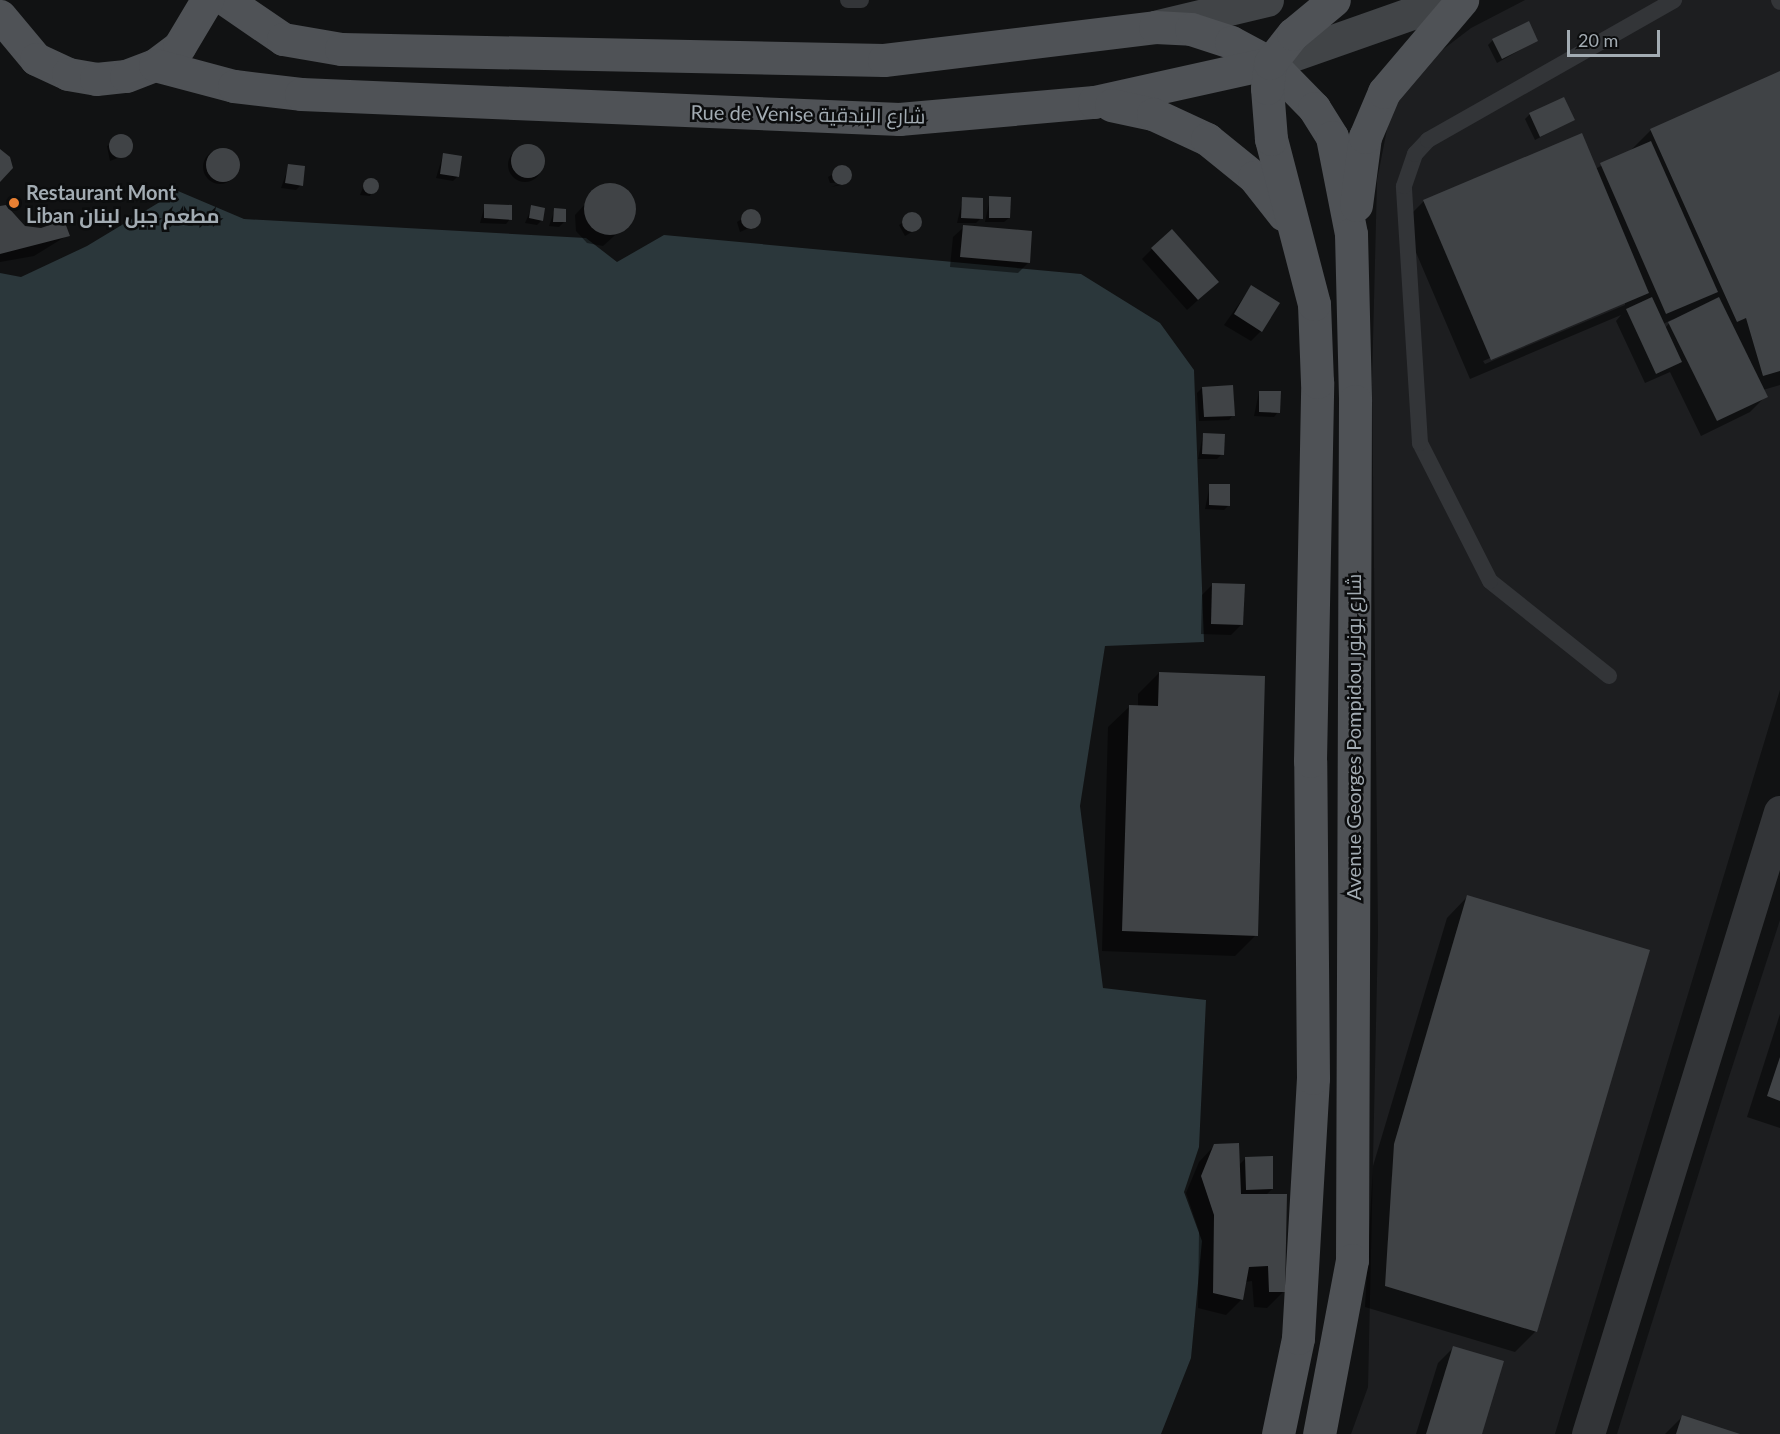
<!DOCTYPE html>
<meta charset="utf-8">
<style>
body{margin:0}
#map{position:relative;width:1780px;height:1434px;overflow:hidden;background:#111213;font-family:Lato,Cairo,sans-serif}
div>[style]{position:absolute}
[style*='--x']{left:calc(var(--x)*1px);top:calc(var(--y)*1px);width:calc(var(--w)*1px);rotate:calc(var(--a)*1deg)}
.built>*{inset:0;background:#1d1e20}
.water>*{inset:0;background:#2b373b}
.shadow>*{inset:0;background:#0007}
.round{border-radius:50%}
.building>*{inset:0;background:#404346}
.lane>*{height:16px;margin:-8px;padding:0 8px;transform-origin:8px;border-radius:8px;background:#333538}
.street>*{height:33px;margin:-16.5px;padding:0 16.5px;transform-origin:16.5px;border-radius:16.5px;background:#333538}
.secondary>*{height:33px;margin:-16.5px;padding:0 16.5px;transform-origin:16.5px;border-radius:16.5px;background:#414447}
.primary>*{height:33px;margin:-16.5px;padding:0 16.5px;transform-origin:16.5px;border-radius:16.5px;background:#4f5256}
.dots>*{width:16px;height:16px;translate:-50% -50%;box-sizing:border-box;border:3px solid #0c0d0e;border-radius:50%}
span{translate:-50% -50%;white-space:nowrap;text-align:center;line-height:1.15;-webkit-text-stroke:5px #0c0d0e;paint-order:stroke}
.street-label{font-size:20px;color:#a3acb3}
.poi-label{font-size:20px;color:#a3acb3;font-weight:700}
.left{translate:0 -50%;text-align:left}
.scale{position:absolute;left:1567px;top:30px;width:93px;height:27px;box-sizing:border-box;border:3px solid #a3acb3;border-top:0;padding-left:8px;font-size:18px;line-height:21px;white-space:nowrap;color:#a3acb3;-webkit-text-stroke:4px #0c0d0e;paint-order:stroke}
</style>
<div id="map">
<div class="built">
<i style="clip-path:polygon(1525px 0,1780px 0,1780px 690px,1555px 1434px,1351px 1434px,1368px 1387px,1378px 933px,1372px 381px,1377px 180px,1390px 114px,1420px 67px,1471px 28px)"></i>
<i style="clip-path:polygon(1780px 920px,1780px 1434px,1617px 1434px,1727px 1083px)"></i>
</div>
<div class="water">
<i style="clip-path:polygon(178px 191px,244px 219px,586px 238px,617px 262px,664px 235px,1081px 274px,1160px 323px,1194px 370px,1204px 642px,1105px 646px,1080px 806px,1103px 988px,1206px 1000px,1199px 1147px,1184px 1192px,1202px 1241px,1191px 1358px,1161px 1434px,0 1434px,0 273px,21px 277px,87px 246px)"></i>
</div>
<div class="shadow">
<i style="clip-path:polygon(1493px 40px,1536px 41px,1497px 63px,1488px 45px)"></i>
<i style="clip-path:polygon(evenodd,1780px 72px,1780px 385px,1763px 390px,1766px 396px,1750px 412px,1701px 436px,1670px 372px,1645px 383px,1616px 321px,1621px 315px,1470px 379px,1403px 222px,1424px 201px,1595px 169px,1630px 151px,1651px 130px,1780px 72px,1625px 301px,1625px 305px,1485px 364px,1483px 361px,1625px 301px,1780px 72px,1673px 319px,1665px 328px,1663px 324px,1673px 319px)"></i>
<i style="clip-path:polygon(1530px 114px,1573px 120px,1535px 140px,1525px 119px)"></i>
<i style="clip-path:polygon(127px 138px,128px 154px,110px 161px,107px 146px)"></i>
<i class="round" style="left:508px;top:148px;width:34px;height:34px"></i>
<i class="round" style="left:203px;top:150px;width:34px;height:34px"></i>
<i style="clip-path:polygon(443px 155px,458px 176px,453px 181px,436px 178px)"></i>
<i style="clip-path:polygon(289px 166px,301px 185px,296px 190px,281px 188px)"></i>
<i style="clip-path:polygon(845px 167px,849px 179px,845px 184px,831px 187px,845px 182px,830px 183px,828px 177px)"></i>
<i style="clip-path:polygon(366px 180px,376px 182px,370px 196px,360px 195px)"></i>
<i style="clip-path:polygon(602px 186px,618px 186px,631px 196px,633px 219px,603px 246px,587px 243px,576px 231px,575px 215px)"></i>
<i style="clip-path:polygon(963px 198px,981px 218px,976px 223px,957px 223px)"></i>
<i style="clip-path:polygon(990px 198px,1009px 218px,1004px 222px,985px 222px)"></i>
<i style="clip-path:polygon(485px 205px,510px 219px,506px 224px,480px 223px)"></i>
<i style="clip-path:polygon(532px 207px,542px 220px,537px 225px,525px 223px)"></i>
<i style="clip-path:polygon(0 208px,25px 227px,68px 235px,34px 256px,0 262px)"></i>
<i style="clip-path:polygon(555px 209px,564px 222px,559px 227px,549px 226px)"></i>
<i style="clip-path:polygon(754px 212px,758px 224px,740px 232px,737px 222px)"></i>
<i style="clip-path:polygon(916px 215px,920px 227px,905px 236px,899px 225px)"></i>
<i style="clip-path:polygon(964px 227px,1028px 263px,1018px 273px,950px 267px,953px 237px)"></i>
<i style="clip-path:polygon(1152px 249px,1207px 292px,1187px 310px,1142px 259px)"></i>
<i style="clip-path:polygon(1251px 287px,1261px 331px,1251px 341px,1224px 325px)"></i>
<i style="clip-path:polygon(1202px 388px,1233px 415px,1229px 420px,1199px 421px,1197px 393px)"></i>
<i style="clip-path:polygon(1259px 392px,1278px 412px,1274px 417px,1254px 416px)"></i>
<i style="clip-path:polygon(1203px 435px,1222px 454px,1217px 459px,1198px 459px)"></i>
<i style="clip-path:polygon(1210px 485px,1229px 505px,1224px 510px,1205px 509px)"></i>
<i style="clip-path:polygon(1212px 585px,1242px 624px,1231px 635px,1201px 634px,1202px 595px)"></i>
<i style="clip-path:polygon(1159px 673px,1256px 935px,1235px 956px,1102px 951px,1108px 727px,1129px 707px,1138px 707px,1138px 694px)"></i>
<i style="clip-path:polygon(1467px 897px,1536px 1331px,1515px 1352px,1365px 1307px,1373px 1166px,1447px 918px)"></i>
<i style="clip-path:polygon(1780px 1014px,1780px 1128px,1747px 1117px)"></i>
<i style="clip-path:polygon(1215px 1145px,1238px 1166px,1246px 1158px,1272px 1189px,1265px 1196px,1283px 1292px,1267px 1308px,1254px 1307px,1252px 1281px,1245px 1282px,1242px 1299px,1226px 1315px,1198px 1308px,1199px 1231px,1186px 1193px,1199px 1162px)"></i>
<i style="clip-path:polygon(1454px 1347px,1480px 1434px,1416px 1434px,1438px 1363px)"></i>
<i style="clip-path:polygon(1682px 1417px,1737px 1434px,1665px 1434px)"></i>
</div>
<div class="building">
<i style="clip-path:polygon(1529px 21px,1538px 41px,1502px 59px,1492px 39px)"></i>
<i style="clip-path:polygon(1780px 71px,1780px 371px,1763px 376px,1746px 318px,1737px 322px,1650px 129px)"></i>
<i style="clip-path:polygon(1564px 97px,1575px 120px,1540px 137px,1529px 113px)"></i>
<i style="clip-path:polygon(1582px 133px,1649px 293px,1491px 360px,1423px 200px)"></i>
<i class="round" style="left:109px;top:134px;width:24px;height:24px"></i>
<i style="clip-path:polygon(1651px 141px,1718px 292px,1666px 314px,1600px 163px)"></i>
<i class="round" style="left:511px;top:144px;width:34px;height:34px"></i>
<i class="round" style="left:206px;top:148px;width:34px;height:34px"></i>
<i style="clip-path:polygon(0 149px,10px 157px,13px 168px,0 182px)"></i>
<i style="clip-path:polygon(443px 153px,462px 156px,459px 177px,440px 174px)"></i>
<i style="clip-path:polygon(288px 164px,305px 166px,303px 186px,285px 183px)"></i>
<i class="round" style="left:832px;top:165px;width:20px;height:20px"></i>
<i class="round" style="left:363px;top:178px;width:16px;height:16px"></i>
<i class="round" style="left:584px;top:183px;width:52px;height:52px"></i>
<i style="clip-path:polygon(989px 196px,1011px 197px,1010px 218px,989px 218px)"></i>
<i style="clip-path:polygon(962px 197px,983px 198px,983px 219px,961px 218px)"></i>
<i style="clip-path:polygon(484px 204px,512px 205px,512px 220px,484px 218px)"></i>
<i style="clip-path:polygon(6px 205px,25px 226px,41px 228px,64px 220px,70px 236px,0 254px,0 206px)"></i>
<i style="clip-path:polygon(531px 205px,545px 208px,543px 221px,529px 218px)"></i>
<i style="clip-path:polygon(554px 208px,566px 209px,566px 222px,553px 222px)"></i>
<i class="round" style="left:741px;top:209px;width:20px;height:20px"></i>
<i class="round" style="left:902px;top:212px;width:20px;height:20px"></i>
<i style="clip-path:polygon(963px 225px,1032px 231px,1030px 263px,960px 257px)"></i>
<i style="clip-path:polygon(1172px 229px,1219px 282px,1198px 300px,1151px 248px)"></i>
<i style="clip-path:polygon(1251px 285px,1280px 303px,1262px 332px,1234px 314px)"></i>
<i style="clip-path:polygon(1652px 297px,1682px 362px,1656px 374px,1626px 309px)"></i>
<i style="clip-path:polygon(1719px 297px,1768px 397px,1717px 421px,1668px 322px)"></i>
<i style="clip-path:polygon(1233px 385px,1235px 416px,1204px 417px,1202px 387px)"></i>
<i style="clip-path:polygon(1259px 391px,1281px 391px,1280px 413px,1259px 412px)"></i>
<i style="clip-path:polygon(1203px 433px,1225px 434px,1224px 455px,1202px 454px)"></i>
<i style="clip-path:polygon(1209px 484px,1230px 484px,1230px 506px,1209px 505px)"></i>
<i style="clip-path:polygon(1212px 583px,1245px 584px,1243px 625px,1211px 624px)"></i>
<i style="clip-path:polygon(1159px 672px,1265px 676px,1258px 936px,1122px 931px,1129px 705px,1158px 706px)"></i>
<i style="clip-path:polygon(1467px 895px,1650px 950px,1537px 1332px,1385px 1286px,1394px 1144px)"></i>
<i style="clip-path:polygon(1780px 1057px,1780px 1101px,1767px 1096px)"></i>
<i style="clip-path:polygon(1239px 1143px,1241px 1194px,1287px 1194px,1285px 1292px,1269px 1292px,1268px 1266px,1249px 1267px,1243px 1300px,1213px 1293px,1214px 1215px,1201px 1176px,1214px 1144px)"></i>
<i style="clip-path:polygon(1273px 1156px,1273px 1189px,1246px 1190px,1245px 1157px)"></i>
<i style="clip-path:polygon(1453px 1346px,1504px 1361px,1482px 1434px,1426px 1434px)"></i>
<i style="clip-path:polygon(1682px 1415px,1740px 1434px,1676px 1434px)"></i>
</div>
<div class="lane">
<i style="--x:848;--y:0;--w:13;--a:0"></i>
<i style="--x:1779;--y:0;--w:2;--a:63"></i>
<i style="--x:1609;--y:676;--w:152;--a:-141.4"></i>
<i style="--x:1490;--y:581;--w:155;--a:-116.9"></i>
<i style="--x:1420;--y:443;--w:257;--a:-93.6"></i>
<i style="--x:1404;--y:186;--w:34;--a:-71"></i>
<i style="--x:1415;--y:154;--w:19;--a:-47"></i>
<i style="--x:1428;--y:140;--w:283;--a:-29.6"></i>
</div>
<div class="street">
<i style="--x:1588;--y:1434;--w:651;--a:-72.85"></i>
</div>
<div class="secondary">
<i style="--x:1158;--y:26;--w:112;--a:-13.4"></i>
<i style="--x:1270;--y:63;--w:190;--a:-19.4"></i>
</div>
<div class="primary">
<i style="--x:226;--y:0;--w:69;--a:34.4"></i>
<i style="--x:283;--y:39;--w:59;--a:9.8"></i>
<i style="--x:341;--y:49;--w:543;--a:1.16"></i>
<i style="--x:884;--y:60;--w:273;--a:-6.9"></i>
<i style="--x:1155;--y:27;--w:36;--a:3"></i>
<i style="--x:1191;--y:29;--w:42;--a:18"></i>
<i style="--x:1231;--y:42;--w:44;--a:28.3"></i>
<i style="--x:1270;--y:63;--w:63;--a:45.6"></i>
<i style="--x:1314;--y:108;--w:34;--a:58"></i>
<i style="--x:1332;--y:137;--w:99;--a:78.9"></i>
<i style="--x:1351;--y:234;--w:167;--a:88.6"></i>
<i style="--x:1355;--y:401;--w:859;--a:90.2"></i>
<i style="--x:1352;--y:1260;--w:177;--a:100.7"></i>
<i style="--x:0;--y:16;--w:56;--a:50.1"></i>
<i style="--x:36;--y:59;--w:35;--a:25"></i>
<i style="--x:68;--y:74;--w:28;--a:10"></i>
<i style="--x:96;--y:79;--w:30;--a:-6"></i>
<i style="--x:126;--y:76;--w:31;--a:-21"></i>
<i style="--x:155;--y:65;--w:30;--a:-37"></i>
<i style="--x:179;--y:47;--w:55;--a:-59.2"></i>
<i style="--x:155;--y:65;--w:82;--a:14.9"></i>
<i style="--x:234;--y:86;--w:67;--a:6.8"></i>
<i style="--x:301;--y:94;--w:599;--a:2.39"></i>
<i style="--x:899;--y:119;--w:196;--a:-5"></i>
<i style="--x:1094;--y:102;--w:180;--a:-12.5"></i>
<i style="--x:1111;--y:105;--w:43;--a:12.1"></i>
<i style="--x:1153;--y:114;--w:60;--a:24.8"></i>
<i style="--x:1207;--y:139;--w:60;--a:39"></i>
<i style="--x:1254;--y:177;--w:48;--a:51.7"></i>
<i style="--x:1356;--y:205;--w:69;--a:-82.5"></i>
<i style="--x:1365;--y:137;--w:49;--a:-67.1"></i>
<i style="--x:1384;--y:92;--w:121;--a:-49.7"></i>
<i style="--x:1278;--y:1434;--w:98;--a:-78.2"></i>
<i style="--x:1298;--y:1338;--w:260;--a:-86.7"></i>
<i style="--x:1313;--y:1078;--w:317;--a:-90.5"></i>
<i style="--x:1310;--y:761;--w:379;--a:-88.9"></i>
<i style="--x:1317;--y:382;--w:78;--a:-92.2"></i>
<i style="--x:1314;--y:304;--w:171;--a:-104.6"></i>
<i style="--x:1271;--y:139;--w:51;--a:-94.5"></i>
<i style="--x:1267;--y:88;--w:25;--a:-83"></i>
<i style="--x:1270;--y:63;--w:37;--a:-52"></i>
<i style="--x:1293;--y:34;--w:53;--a:-39.7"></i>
</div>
<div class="dots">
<i style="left:14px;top:203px;background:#e98033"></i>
</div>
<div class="street-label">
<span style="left:808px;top:114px;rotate:1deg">Rue de Venise شارع البندقية</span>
<span style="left:1353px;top:737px;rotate:-90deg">Avenue Georges Pompidou شارع بونور</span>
</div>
<div class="poi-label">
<span class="left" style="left:26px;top:204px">Restaurant Mont<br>Liban مطعم جبل لبنان</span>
</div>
<div class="scale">20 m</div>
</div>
